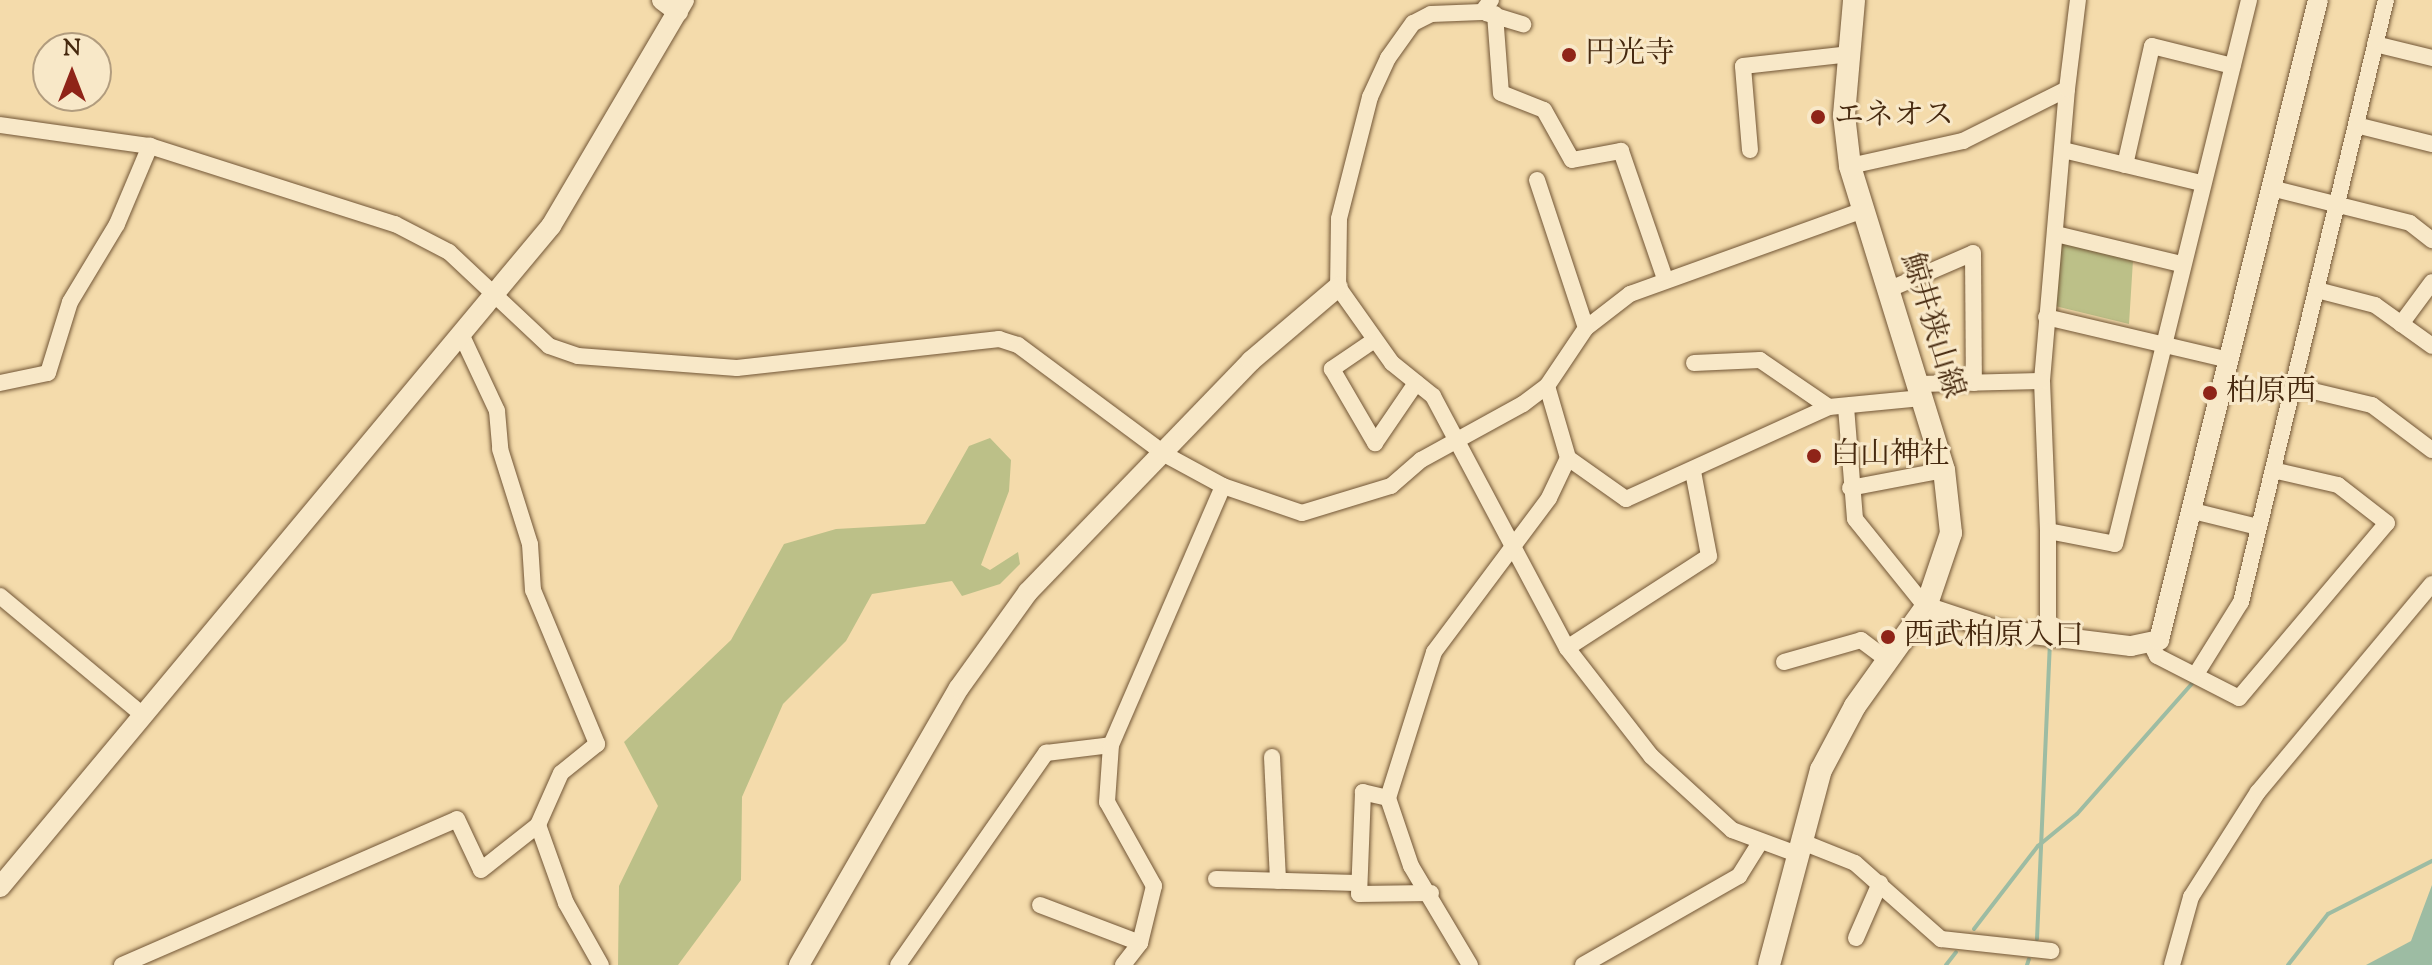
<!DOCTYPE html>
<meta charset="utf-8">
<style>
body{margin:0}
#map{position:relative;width:2432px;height:965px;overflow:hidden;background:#f4dbab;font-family:"Sorts Mill Goudy","Noto Serif JP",serif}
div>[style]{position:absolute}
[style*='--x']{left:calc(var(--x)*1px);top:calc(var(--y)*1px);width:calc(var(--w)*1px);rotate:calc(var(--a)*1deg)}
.green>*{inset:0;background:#bcc088}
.water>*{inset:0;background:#9dbca3}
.stream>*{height:4px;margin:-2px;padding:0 2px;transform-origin:2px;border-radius:2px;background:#9dbca3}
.roads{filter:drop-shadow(0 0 2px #725636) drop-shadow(0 0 2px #725636)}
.minor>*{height:16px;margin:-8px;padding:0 8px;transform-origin:8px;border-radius:8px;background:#f8e8c8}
.tertiary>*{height:20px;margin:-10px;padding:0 10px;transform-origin:10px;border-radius:10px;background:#f8e8c8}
.secondary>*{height:22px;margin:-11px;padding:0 11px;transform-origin:11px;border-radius:11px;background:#f8e8c8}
.dots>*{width:22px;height:22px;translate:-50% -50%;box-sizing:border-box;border:4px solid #f8e8c8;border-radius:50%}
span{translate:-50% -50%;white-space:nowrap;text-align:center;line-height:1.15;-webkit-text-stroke:6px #f8e8c8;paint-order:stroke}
.poi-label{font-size:30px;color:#46290f}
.left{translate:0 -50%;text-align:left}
.street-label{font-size:30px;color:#46290f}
.north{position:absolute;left:32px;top:32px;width:80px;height:80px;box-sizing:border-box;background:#f8e8c8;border:2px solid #b19c7e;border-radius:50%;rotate:0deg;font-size:22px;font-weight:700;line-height:32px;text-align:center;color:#46290f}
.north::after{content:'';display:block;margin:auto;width:28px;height:36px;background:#8f2418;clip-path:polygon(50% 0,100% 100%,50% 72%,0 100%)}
</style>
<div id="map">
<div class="green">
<i style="clip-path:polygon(2060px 242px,2133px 260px,2129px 324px,2055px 306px)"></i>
<i style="clip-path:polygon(990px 438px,1011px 460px,1009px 491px,981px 565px,990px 570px,1018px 552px,1020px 564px,1000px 584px,962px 596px,952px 581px,872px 594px,846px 641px,783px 704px,742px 797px,741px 880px,678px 965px,618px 965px,619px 886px,658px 806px,624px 742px,731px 640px,784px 544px,836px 529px,925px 524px,969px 446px)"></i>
</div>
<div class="water">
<i style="clip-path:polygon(2432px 885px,2432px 965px,2366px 965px,2411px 941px)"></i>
</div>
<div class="stream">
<i style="--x:1974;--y:929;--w:105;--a:-52.4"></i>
<i style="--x:2038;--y:846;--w:50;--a:-39.4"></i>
<i style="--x:2077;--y:814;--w:179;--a:-48.6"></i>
<i style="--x:2037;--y:939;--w:297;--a:-87.5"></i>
<i style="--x:1946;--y:965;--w:16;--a:-52"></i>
<i style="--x:2027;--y:965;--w:6;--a:-72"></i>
<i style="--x:2288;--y:965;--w:65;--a:-51.9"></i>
<i style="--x:2328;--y:914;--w:117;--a:-27"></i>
</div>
<div class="roads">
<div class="minor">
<i style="--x:1491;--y:0;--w:15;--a:127"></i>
<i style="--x:1482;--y:12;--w:51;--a:177.8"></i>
<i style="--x:1431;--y:14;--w:20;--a:153"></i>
<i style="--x:1413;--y:23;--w:43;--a:125.5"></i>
<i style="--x:1388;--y:58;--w:43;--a:114.8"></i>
<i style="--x:1370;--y:97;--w:126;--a:104.3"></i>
<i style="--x:1339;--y:219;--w:68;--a:90.8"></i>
<i style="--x:1338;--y:287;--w:93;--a:54.6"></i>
<i style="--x:1392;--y:363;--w:53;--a:38.8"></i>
<i style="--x:1433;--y:396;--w:285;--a:62"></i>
<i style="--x:1567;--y:648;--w:137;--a:52.1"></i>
<i style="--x:1651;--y:756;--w:110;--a:42.4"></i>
<i style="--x:1732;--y:830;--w:69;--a:20.3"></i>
<i style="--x:1486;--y:13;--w:39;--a:17"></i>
<i style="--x:1495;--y:14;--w:79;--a:85.7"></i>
<i style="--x:1501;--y:93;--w:46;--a:21.6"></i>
<i style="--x:1544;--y:110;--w:57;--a:60.8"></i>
<i style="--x:1572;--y:160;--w:50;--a:-10.4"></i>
<i style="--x:1621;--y:151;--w:135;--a:71"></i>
<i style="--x:2375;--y:44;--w:59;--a:13.8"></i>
<i style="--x:2067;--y:89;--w:293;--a:94.9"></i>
<i style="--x:2042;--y:381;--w:150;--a:87.7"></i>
<i style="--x:2048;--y:531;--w:68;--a:11"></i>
<i style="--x:2115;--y:544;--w:560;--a:-76.16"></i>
<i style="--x:0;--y:125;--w:151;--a:8"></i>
<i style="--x:150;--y:146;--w:257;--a:17.7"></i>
<i style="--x:395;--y:224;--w:61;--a:27.4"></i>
<i style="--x:449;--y:252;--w:137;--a:43.2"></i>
<i style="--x:549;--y:346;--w:31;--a:19"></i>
<i style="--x:578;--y:356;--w:159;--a:4.3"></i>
<i style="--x:737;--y:368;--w:264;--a:-6.3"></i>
<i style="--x:999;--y:339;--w:20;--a:18"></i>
<i style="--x:1018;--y:345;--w:184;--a:36.6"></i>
<i style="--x:1166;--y:455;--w:65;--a:28.5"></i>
<i style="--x:1223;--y:486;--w:83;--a:18.9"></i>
<i style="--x:1302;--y:513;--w:93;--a:-16.9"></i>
<i style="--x:1391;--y:486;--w:40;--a:-41"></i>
<i style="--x:1421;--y:460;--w:116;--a:-28.8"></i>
<i style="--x:1523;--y:404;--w:30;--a:-37"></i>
<i style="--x:1547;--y:386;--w:70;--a:-56.1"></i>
<i style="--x:1586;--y:328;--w:56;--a:-37.7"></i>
<i style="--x:1630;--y:294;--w:248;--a:-19.8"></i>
<i style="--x:2356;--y:125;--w:78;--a:14"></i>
<i style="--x:1750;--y:150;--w:84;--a:-94.8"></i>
<i style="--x:1743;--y:66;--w:108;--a:-6.4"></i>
<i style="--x:2063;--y:150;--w:142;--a:13.4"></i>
<i style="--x:2125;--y:165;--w:122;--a:-77.2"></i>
<i style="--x:2152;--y:46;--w:83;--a:13.9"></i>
<i style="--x:1850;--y:166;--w:116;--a:-12.5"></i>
<i style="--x:1963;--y:141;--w:116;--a:-26.6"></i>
<i style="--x:2067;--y:89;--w:90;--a:-83"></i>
<i style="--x:1537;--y:180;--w:156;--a:71.7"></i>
<i style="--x:2271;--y:188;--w:143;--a:14.1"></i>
<i style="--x:2410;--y:223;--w:28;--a:38"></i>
<i style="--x:2056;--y:234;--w:129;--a:13.5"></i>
<i style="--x:1890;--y:289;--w:90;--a:-23.4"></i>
<i style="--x:1973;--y:253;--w:130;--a:89.6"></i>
<i style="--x:2317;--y:290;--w:60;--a:14.5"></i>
<i style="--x:2375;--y:305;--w:70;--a:35.7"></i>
<i style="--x:2046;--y:317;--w:188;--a:13.2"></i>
<i style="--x:2401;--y:324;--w:52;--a:-53.6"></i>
<i style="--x:461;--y:334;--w:85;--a:64.9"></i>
<i style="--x:497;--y:411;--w:38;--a:85"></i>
<i style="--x:500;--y:449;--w:100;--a:72.5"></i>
<i style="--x:530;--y:544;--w:46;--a:86.3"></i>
<i style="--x:533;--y:590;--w:167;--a:67.4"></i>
<i style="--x:597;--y:744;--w:46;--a:141.1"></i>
<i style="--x:561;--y:773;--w:57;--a:113.9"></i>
<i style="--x:1373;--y:341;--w:50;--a:145.7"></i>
<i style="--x:1332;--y:369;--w:86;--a:59.8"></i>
<i style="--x:1375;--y:443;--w:73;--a:-55.7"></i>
<i style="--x:1694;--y:363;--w:66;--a:-2.6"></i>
<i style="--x:1760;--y:360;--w:83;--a:34.3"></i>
<i style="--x:0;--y:383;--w:49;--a:-11.8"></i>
<i style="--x:48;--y:373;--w:74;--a:-72.8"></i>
<i style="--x:70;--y:302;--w:91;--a:-58.9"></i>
<i style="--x:117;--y:224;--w:85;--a:-67.1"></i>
<i style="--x:1918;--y:384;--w:124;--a:-1.4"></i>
<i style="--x:1547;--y:386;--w:75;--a:73.7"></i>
<i style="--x:1568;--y:458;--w:71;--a:35.3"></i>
<i style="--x:1626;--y:499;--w:223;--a:-24.4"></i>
<i style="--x:1829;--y:407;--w:93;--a:-5.5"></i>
<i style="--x:2292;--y:386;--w:82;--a:13.4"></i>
<i style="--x:2372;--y:405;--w:75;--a:36.9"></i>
<i style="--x:1846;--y:407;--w:112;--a:85.4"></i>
<i style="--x:1855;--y:519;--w:113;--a:51.1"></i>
<i style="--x:1850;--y:488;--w:96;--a:-10.8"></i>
<i style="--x:2193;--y:511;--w:67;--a:13.8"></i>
<i style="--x:2048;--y:531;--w:100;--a:90"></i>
<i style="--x:0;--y:596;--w:187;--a:39.8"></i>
<i style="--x:2152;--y:646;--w:11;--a:63"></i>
<i style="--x:2157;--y:656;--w:92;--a:27.1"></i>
<i style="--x:2239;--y:698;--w:229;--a:-49.8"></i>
<i style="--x:2387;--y:523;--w:62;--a:-142.2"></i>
<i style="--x:2338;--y:485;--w:67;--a:-167"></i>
<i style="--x:1567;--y:648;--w:169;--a:-32.9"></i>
<i style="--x:1709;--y:556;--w:86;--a:-100.7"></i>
<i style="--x:1784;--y:662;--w:80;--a:-15.9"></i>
<i style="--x:1861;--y:640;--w:31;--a:37"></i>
<i style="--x:2198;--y:671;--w:81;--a:-58.1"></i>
<i style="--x:2241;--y:602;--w:619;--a:-76.46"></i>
<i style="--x:1272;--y:757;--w:124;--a:87.2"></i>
<i style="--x:1388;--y:798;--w:26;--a:-167"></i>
<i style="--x:1363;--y:792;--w:102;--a:92.2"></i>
<i style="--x:1359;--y:894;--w:72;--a:-0.8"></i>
<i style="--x:1800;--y:841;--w:59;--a:21.8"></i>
<i style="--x:1855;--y:863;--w:115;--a:41.5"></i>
<i style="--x:1941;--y:939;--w:111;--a:6.2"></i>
<i style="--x:1216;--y:879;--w:141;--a:1.6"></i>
<i style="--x:1040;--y:905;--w:107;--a:20.8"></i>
<i style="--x:1856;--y:938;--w:60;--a:-66.4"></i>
<i style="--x:122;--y:965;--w:365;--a:-23.5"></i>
<i style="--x:457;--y:819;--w:56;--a:64.8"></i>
<i style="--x:481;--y:870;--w:73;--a:-38.3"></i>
<i style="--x:538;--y:825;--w:83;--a:70.3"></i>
<i style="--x:566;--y:903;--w:71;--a:60.6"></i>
<i style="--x:898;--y:965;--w:259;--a:-55.1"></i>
<i style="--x:1046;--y:753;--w:65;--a:-7"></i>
<i style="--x:1123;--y:965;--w:28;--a:-52"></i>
<i style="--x:1140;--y:943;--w:59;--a:-76.2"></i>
<i style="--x:1154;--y:886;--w:96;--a:-119.2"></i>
<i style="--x:1107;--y:802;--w:57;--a:-86"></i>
<i style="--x:1111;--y:745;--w:282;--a:-66.6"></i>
<i style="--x:1470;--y:965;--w:115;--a:-120.8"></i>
<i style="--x:1411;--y:866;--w:72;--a:-108.7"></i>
<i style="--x:1388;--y:798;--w:153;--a:-72.5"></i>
<i style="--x:1434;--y:652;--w:192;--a:-53.2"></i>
<i style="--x:1549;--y:498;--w:44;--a:-64.6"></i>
<i style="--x:1583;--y:965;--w:180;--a:-29.7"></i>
<i style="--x:1739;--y:876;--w:39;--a:-58"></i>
<i style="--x:2172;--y:965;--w:71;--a:-74.4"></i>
<i style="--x:2191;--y:897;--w:125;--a:-57.5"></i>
<i style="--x:2258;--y:792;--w:271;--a:-50.1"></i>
</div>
<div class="tertiary">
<i style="--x:662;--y:0;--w:20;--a:37"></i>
<i style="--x:1926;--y:607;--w:70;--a:18.4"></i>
<i style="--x:1992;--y:629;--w:140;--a:7"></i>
<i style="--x:2131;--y:646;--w:29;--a:-12"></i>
<i style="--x:2159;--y:640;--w:659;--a:-76.05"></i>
<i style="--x:0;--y:887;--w:861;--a:-50.19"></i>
<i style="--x:551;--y:226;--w:262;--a:-59.5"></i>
<i style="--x:799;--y:965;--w:320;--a:-60"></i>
<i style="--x:959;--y:688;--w:118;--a:-54.3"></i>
<i style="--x:1028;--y:592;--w:321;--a:-46"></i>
<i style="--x:1251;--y:361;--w:114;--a:-40.4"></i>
</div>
<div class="secondary">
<i style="--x:1769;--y:965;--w:202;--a:-75.1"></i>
<i style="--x:1821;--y:770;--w:72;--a:-62"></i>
<i style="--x:1855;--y:706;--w:122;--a:-54.4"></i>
<i style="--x:1926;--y:607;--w:78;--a:-71.3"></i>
<i style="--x:1951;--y:533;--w:63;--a:-96.3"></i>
<i style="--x:1944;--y:470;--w:318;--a:-107.2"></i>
<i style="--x:1850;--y:166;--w:51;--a:-96.7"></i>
<i style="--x:1844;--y:115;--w:115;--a:-85"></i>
</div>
</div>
<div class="dots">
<i style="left:1569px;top:55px;background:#8f2418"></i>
<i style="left:1818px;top:117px;background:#8f2418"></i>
<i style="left:2210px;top:393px;background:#8f2418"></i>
<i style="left:1814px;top:456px;background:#8f2418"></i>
<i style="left:1888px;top:637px;background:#8f2418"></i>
</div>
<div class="poi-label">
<span class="left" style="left:1585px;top:55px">円光寺</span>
<span class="left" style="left:1834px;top:117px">エネオス</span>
<span class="left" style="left:2226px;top:393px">柏原西</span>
<span class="left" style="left:1830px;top:456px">白山神社</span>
<span class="left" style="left:1904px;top:637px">西武柏原入口</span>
</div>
<div class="street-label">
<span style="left:1931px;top:326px;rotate:73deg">鯨井狭山線</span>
</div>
<div class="north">N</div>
</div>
